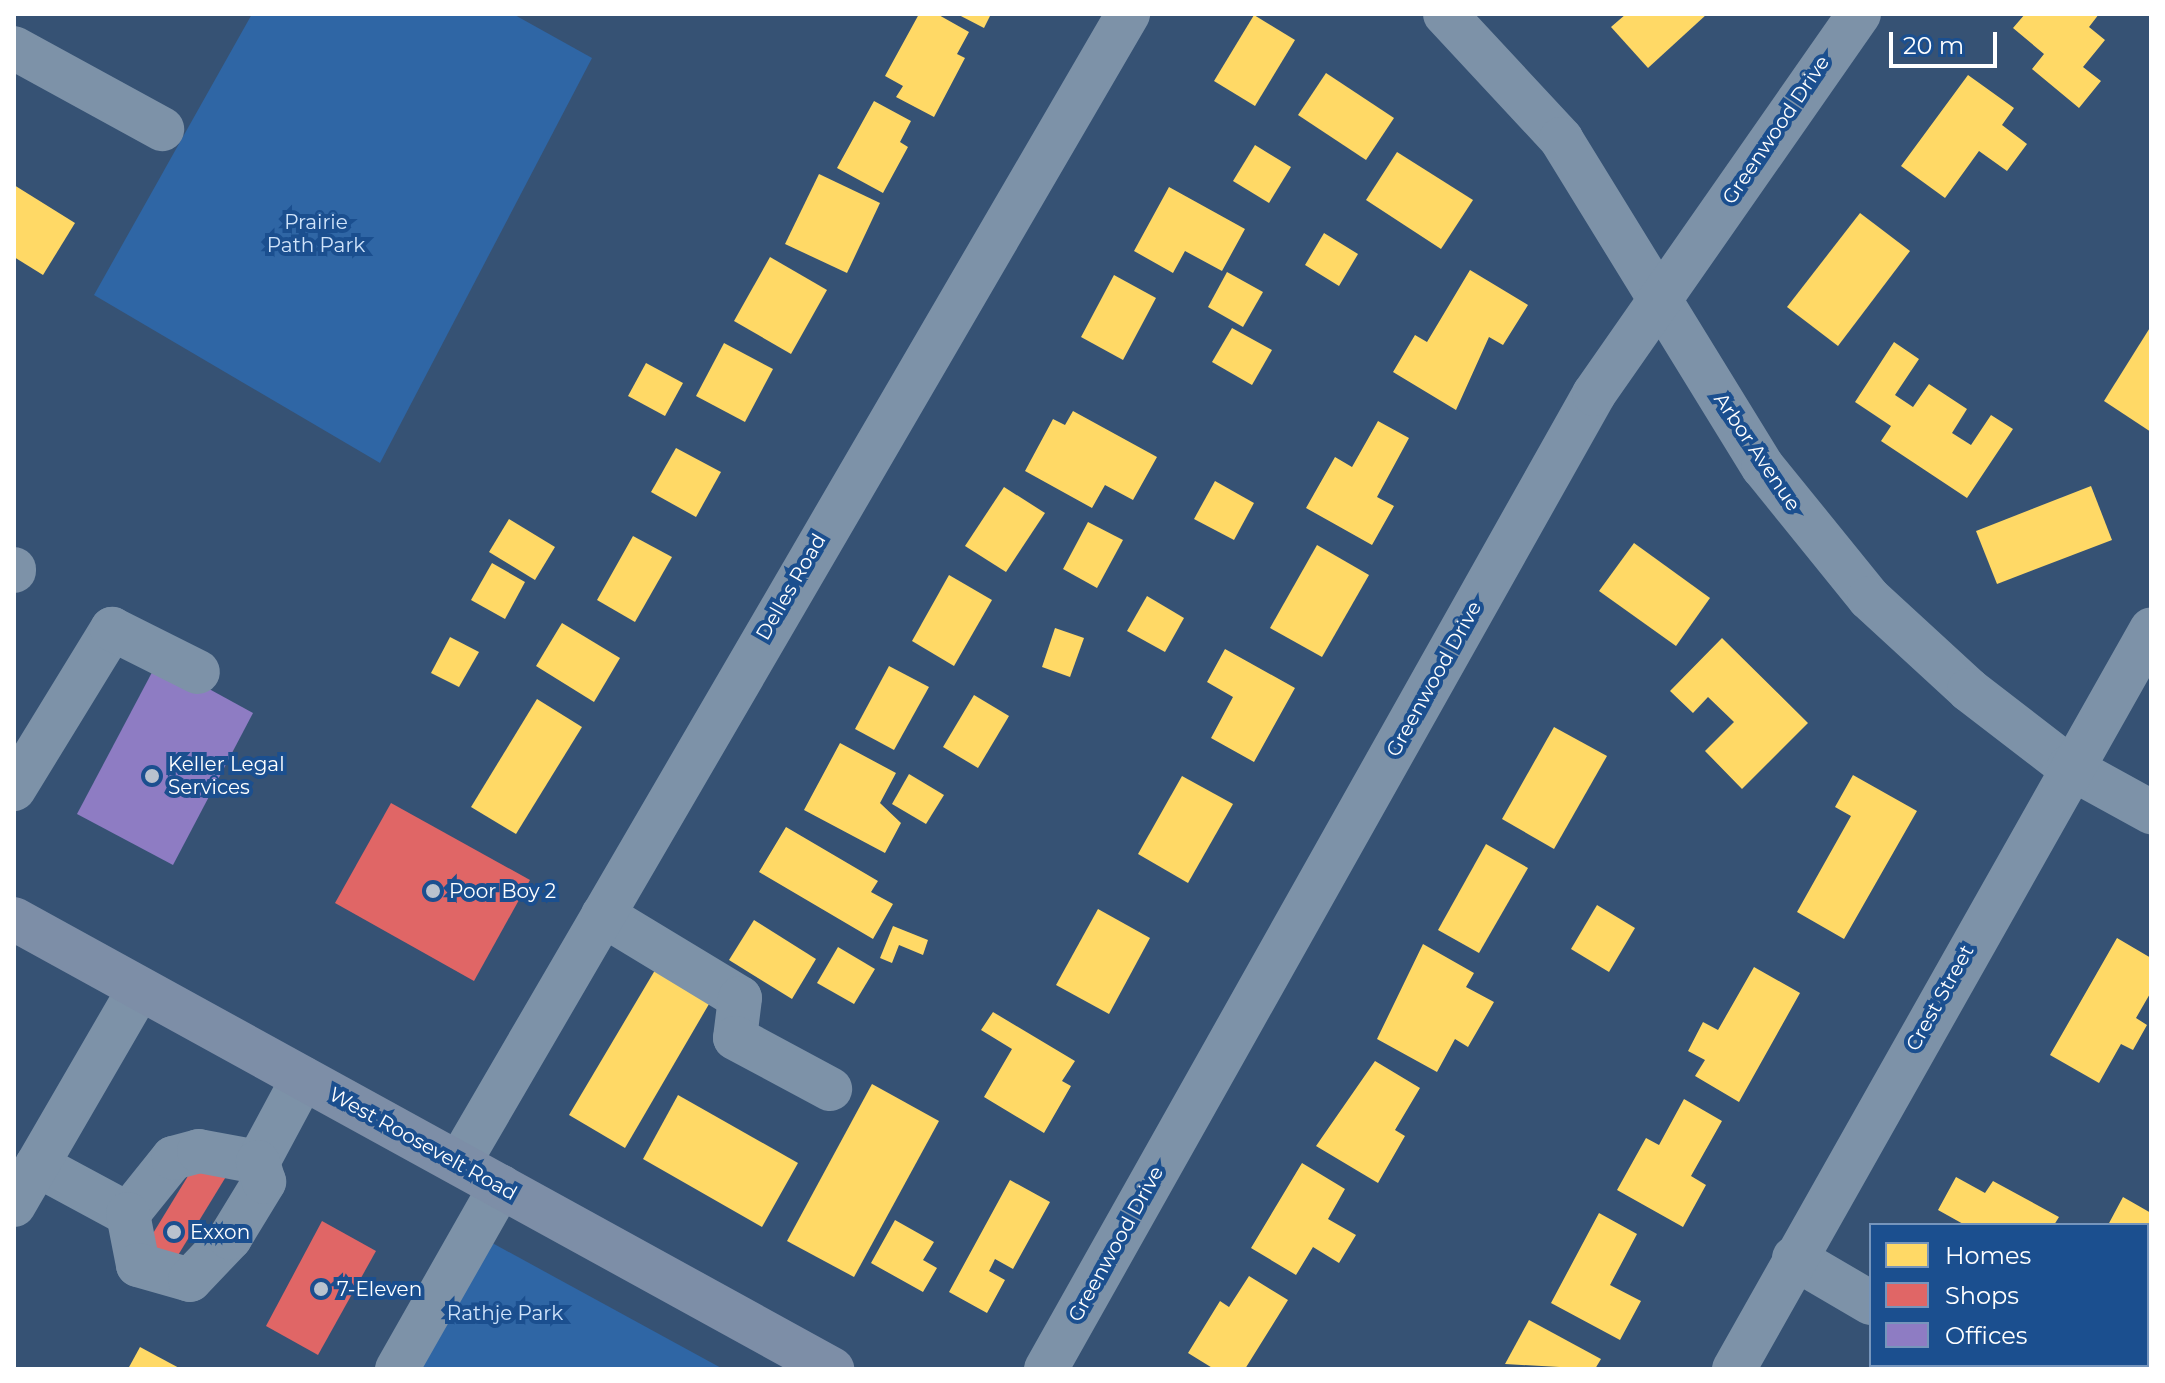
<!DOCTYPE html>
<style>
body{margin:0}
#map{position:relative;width:2165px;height:1383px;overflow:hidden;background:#365274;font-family:Montserrat,sans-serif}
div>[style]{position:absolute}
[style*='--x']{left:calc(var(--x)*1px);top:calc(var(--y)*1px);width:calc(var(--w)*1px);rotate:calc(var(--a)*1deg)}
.green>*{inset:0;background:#2f66a5}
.homes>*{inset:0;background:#ffd966}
.shops>*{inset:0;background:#e06666}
.offices>*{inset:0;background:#8e7cc3}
.minor>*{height:44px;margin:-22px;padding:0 22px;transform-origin:22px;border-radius:22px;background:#7d92a8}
.major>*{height:44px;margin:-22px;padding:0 22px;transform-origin:22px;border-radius:22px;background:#7d8ea7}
.dots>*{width:22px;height:22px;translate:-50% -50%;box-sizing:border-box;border:4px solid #1b4f8f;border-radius:50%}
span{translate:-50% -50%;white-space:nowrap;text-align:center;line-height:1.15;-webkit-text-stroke:8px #1b4f8f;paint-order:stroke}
.street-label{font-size:20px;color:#fff}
.park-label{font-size:20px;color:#cfe3fa}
.poi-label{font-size:20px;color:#fff}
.left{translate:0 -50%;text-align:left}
.frame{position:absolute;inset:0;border:16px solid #fff;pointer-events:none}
.legend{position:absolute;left:1869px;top:1223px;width:280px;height:144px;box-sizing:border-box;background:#1b4f8f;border:2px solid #7695bc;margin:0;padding:10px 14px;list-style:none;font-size:24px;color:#fff}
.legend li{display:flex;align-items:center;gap:16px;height:40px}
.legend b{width:40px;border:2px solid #7695bc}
.scale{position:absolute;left:1889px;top:32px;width:108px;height:36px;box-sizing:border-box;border:4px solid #fff;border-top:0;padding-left:10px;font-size:24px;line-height:28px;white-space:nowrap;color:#fff;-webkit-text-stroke:6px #1b4f8f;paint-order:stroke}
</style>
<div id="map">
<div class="green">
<i style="clip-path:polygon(252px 14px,513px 14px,592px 58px,380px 463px,94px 295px)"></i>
<i style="clip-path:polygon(485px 1239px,723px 1369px,408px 1369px)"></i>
</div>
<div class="homes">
<i style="clip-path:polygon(919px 14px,937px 14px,969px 32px,957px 54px,965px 58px,934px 117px,896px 97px,903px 86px,885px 76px)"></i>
<i style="clip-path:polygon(957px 14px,991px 14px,984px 28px)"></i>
<i style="clip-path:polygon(1626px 14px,1707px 14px,1648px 68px,1611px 27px)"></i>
<i style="clip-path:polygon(2025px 14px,2099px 14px,2089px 27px,2105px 40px,2083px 67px,2101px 81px,2079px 108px,2032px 69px,2044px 54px,2013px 28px)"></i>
<i style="clip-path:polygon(1254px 15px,1295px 40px,1255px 106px,1214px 81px)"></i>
<i style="clip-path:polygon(1326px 73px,1394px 118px,1366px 160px,1298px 115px)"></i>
<i style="clip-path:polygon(1968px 75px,2014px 108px,2002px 125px,2027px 144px,2007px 171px,1979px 151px,1945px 198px,1901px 166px)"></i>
<i style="clip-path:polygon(874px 101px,911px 121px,900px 142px,908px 147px,883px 193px,837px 168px)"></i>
<i style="clip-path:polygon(1255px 145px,1291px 167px,1269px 203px,1233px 181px)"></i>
<i style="clip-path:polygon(1397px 152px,1473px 200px,1441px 249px,1366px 200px)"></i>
<i style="clip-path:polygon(819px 174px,880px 203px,847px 273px,785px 244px)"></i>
<i style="clip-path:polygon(14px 185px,75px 223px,43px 275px,14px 257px)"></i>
<i style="clip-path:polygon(1169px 187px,1245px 229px,1222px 271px,1185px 251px,1173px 273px,1134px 251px)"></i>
<i style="clip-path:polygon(1860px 213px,1910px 251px,1838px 346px,1787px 307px)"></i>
<i style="clip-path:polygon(1324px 233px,1358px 254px,1339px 286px,1305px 265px)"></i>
<i style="clip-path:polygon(770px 257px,827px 290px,791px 354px,734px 321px)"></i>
<i style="clip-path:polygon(1470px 270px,1528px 305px,1503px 345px,1489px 337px,1456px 410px,1393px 372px,1415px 335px,1427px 342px)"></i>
<i style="clip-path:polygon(1227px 272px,1263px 292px,1243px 327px,1208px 307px)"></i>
<i style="clip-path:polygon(1114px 275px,1156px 298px,1123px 360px,1081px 337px)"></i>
<i style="clip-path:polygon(2151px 326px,2151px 432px,2104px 401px)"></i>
<i style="clip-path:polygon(1232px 328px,1272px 350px,1252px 385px,1212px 362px)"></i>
<i style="clip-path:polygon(1894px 342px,1919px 359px,1895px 395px,1913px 407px,1929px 384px,1967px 409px,1952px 433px,1971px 445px,1991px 415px,2013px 429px,1967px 498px,1881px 441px,1891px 426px,1855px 402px)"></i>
<i style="clip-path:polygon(724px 343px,773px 369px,745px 422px,696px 396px)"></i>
<i style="clip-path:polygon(646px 363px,683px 383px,665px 416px,628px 396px)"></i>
<i style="clip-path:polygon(1073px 411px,1157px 457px,1133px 500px,1105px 485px,1092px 508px,1025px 471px,1053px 419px,1065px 425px)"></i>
<i style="clip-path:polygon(1378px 421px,1409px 438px,1377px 497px,1394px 506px,1372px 545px,1306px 508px,1335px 457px,1352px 467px)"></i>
<i style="clip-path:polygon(676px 448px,721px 472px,696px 517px,651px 492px)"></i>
<i style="clip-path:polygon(1215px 481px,1254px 503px,1234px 540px,1194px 519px)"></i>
<i style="clip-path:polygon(2091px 486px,2112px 540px,1997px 584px,1976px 531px)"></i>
<i style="clip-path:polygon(1004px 487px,1045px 513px,1006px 572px,965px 546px)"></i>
<i style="clip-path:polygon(509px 519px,555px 547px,535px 580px,489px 552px)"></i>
<i style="clip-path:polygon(1088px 522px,1123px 540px,1097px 588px,1063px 569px)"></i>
<i style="clip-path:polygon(633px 536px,672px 557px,635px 622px,597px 600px)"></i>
<i style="clip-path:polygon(1634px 543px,1710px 598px,1676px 646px,1599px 591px)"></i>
<i style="clip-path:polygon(1317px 545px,1369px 575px,1322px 657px,1270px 628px)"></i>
<i style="clip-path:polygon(492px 563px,525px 582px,505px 619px,471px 600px)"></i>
<i style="clip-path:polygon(949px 575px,992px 600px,954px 666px,912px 641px)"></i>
<i style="clip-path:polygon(1147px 596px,1184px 618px,1165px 652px,1127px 631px)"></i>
<i style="clip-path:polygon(562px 623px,620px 658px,594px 702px,536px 666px)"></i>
<i style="clip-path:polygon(1055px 628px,1084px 638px,1070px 677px,1042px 667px)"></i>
<i style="clip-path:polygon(450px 637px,479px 652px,459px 687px,431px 673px)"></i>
<i style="clip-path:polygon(1722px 638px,1808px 723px,1742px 789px,1705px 751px,1734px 722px,1708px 697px,1693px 713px,1670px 691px)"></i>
<i style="clip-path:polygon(1225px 649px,1295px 688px,1254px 762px,1211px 738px,1233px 697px,1207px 682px)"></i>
<i style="clip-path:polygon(889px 666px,929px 687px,894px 750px,855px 729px)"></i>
<i style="clip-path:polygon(974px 695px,1009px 716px,978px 768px,943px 747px)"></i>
<i style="clip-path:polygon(537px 699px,582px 727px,516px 834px,471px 807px)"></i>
<i style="clip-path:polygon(1554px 727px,1607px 756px,1554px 849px,1502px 819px)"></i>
<i style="clip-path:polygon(840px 743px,896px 773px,880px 803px,901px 823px,885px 853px,804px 810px)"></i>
<i style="clip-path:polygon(909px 774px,944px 795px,926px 824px,892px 804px)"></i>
<i style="clip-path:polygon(1853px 775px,1917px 811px,1844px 939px,1797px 912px,1851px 816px,1835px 807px)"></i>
<i style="clip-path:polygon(1182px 776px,1233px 804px,1188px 883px,1138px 854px)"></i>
<i style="clip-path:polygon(786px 827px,878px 881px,871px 892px,893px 904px,873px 939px,759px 872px)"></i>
<i style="clip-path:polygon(1486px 844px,1528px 868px,1479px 953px,1438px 930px)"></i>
<i style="clip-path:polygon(1597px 905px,1635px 928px,1609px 972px,1571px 949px)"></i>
<i style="clip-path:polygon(1098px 909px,1150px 938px,1109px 1014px,1056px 985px)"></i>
<i style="clip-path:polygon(754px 920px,816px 959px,792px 999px,729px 960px)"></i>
<i style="clip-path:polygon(893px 926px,928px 940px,923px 955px,899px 945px,892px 963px,880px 958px)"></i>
<i style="clip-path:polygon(2117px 938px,2151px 958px,2151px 992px,2136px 1018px,2147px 1025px,2133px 1050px,2121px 1044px,2099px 1083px,2050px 1055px)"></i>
<i style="clip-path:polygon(1423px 944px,1474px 973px,1466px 987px,1494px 1002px,1468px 1047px,1455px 1039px,1437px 1072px,1377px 1039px)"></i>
<i style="clip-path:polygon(838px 947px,875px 969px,854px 1004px,817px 983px)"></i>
<i style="clip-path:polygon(661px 960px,716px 992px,625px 1148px,569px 1115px)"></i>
<i style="clip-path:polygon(1754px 967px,1800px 993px,1739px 1102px,1695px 1076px,1705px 1060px,1688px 1051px,1703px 1022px,1718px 1030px)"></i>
<i style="clip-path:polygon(993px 1012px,1075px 1061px,1062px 1081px,1071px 1086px,1044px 1133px,984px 1097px,1012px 1049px,981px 1030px)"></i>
<i style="clip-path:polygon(1375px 1061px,1420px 1088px,1395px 1130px,1405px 1136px,1378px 1183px,1316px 1146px)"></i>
<i style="clip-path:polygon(872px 1084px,939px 1121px,854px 1277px,787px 1241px)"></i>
<i style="clip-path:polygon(678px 1095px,798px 1163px,762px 1227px,643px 1159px)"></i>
<i style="clip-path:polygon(1684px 1099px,1722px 1121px,1691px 1176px,1706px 1185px,1683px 1227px,1617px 1190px,1646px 1138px,1659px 1145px)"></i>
<i style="clip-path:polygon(1302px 1163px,1345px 1189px,1328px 1219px,1356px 1235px,1339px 1263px,1313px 1247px,1296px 1275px,1251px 1248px)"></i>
<i style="clip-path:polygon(1956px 1177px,1985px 1193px,1993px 1181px,2059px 1217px,2054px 1225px,1965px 1225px,1938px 1210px)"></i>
<i style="clip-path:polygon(1010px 1180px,1050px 1202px,1013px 1269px,995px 1259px,989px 1271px,1005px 1280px,987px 1313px,949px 1292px)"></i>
<i style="clip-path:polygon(2123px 1197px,2151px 1213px,2151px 1327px,2147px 1225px,2108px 1225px)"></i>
<i style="clip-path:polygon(1599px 1213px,1637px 1234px,1610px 1285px,1641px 1301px,1620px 1340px,1551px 1303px)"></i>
<i style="clip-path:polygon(895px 1220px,934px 1242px,923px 1260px,937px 1268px,923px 1292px,871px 1263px)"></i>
<i style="clip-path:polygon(1249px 1276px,1288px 1300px,1245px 1369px,1214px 1369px,1188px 1353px,1220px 1301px,1229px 1307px)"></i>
<i style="clip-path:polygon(1529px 1320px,1601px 1359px,1595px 1369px,1505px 1364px)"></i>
<i style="clip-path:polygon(140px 1347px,181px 1369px,128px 1369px)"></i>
</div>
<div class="shops">
<i style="clip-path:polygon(391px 803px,530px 880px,474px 981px,335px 903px)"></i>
<i style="clip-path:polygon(199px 1158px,227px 1175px,169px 1270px,141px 1253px)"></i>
<i style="clip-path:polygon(322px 1221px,376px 1251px,318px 1355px,266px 1326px)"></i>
</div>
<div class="offices">
<i style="clip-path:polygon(158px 661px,253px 713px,173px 865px,77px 814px)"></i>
</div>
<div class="minor">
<i style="--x:1445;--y:14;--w:171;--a:47.1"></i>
<i style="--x:1561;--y:139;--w:385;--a:58.4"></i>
<i style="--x:1763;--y:467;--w:169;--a:51"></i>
<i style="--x:1869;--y:598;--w:136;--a:42.6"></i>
<i style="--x:1969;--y:690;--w:126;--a:37.6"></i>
<i style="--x:2069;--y:767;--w:94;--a:28.8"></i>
<i style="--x:14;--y:48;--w:169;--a:28.7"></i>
<i style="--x:14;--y:569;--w:2;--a:90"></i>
<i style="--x:14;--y:789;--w:188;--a:-58.5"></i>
<i style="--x:112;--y:629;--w:96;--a:26.6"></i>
<i style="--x:603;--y:915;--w:160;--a:31.2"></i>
<i style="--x:740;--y:998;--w:40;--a:97.1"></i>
<i style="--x:735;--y:1038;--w:108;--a:28.2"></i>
<i style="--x:459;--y:1163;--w:1330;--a:-59.79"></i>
<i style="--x:37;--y:1165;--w:103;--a:28.3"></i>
<i style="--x:128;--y:1214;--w:72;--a:-51.2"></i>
<i style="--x:173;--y:1158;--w:27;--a:-15"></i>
<i style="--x:199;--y:1151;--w:60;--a:10.6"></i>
<i style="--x:258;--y:1162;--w:95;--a:-61.8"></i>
<i style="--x:14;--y:1205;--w:250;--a:-59.9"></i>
<i style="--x:128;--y:1214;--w:52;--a:78.9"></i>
<i style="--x:138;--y:1265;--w:54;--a:16.1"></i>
<i style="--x:190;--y:1280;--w:58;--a:-46.4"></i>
<i style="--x:230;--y:1238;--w:66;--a:-58.7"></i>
<i style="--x:264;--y:1182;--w:21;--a:-107"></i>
<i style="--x:1794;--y:1258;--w:89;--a:30.3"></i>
<i style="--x:1979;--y:1365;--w:8;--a:30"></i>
<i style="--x:397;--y:1369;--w:210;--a:-60.4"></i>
<i style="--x:1046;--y:1369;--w:1118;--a:-60.66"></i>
<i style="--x:1594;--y:394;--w:463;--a:-55.1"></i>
<i style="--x:1734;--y:1369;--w:849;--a:-60.57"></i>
</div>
<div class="major">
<i style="--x:14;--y:919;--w:934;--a:28.82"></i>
</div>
<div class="dots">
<i style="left:152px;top:776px;background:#b9c2ce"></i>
<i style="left:433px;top:891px;background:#b9c2ce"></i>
<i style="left:174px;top:1232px;background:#b9c2ce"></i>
<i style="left:321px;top:1289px;background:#b9c2ce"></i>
</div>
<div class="street-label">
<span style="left:1776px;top:130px;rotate:-56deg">Greenwood Drive</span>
<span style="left:1757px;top:452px;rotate:56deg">Arbor Avenue</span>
<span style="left:791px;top:587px;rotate:-60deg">Delles Road</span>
<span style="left:1434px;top:679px;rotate:-61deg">Greenwood Drive</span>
<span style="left:1940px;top:998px;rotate:-61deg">Crest Street</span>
<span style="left:423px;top:1144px;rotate:29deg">West Roosevelt Road</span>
<span style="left:1116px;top:1244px;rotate:-61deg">Greenwood Drive</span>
</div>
<div class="park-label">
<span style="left:316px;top:234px">Prairie<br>Path Park</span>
<span style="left:505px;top:1313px">Rathje Park</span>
</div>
<div class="poi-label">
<span class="left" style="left:168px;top:776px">Keller Legal<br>Services</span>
<span class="left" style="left:449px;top:891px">Poor Boy 2</span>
<span class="left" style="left:190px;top:1232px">Exxon</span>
<span class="left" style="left:337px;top:1289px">7-Eleven</span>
</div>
<div class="frame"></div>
<ul class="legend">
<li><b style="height:22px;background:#ffd966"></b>Homes</li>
<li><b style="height:22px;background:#e06666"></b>Shops</li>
<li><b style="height:22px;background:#8e7cc3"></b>Offices</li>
</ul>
<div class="scale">20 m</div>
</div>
